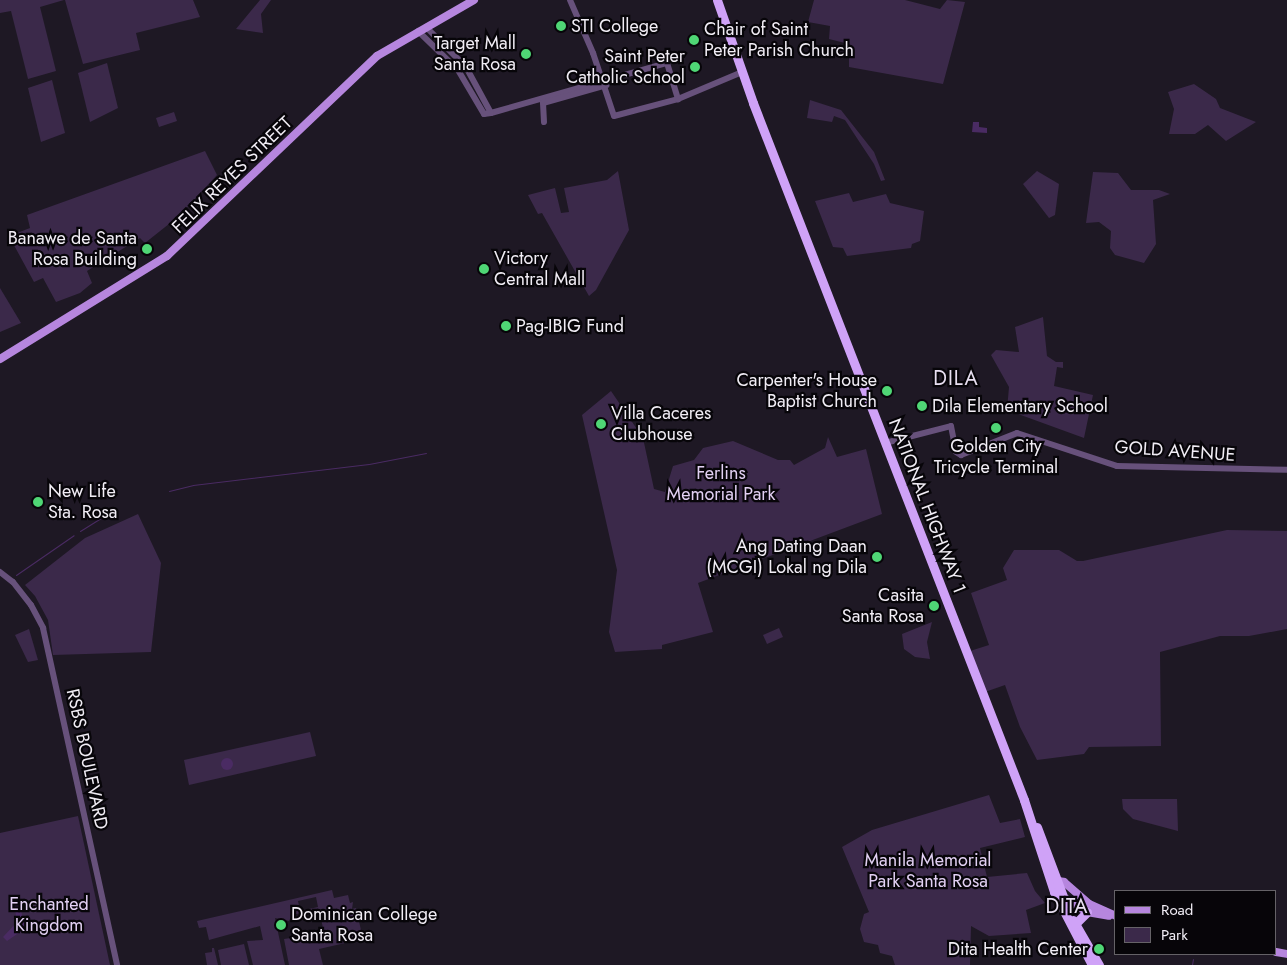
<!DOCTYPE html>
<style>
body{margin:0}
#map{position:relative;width:1287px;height:965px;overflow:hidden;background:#1e1824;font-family:Jost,sans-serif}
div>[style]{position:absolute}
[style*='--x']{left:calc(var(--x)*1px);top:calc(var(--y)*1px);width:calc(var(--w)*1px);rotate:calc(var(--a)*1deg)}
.green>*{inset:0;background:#3b294a}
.water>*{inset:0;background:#4a2b63}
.round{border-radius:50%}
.stream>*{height:1px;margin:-0.5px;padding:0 0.5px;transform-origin:0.5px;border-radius:0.5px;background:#4a2b63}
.minor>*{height:6px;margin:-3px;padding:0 3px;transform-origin:3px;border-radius:3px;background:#67517b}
.major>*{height:8px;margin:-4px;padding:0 4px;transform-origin:4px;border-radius:4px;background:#b686de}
.highway>*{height:9px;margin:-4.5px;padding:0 4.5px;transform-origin:4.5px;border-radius:4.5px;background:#cfa2f7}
.dots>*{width:14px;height:14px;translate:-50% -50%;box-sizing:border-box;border:2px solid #070509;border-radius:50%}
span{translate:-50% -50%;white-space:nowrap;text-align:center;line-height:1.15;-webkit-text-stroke:4.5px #070509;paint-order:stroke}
.poi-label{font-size:18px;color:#f1edf5}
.left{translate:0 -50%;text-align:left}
.right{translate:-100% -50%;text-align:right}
.street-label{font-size:18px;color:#f1edf5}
.park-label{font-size:18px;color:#e2d0f3}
.quarter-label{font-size:20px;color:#e8dff1;letter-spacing:1px}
.legend{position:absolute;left:1114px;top:890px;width:162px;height:65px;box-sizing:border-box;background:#070509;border:1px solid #656267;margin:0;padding:6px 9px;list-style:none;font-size:15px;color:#f1edf5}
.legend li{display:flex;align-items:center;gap:10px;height:25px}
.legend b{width:25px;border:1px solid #656267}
</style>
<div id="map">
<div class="green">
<i style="clip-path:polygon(0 0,64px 0,40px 7px,56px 71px,28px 79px,11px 11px,0 13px)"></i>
<i style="clip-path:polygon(65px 0,193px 0,200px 17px,136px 33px,140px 50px,83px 64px)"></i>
<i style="clip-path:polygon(260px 0,271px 0,261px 14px,263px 33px,236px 29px)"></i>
<i style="clip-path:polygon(814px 0,905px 0,940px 9px,947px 0,965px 2px,943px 84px,849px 67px,849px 44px,829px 39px,830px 26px,808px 22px)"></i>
<i style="clip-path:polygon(107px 63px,118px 108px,90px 122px,78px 73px)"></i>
<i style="clip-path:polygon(52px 80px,65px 133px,41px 142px,28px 88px)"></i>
<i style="clip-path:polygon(1194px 84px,1216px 99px,1220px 108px,1256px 122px,1226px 141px,1208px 125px,1195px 134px,1169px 134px,1174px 109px,1168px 92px)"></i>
<i style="clip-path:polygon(810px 100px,841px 110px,874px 152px,885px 180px,881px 181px,874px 164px,845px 120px,834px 116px,832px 122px,807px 118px)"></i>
<i style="clip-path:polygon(174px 112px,177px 121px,159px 127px,156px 118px)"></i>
<i style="clip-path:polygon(205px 151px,217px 175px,179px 216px,145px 243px,140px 238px,87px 271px,92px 283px,80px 293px,56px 302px,43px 278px,34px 282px,9px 236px,30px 228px,27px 215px)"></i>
<i style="clip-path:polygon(618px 171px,629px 230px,596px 290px,589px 296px,542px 213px,538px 214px,528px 195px,555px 188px,561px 213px,569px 212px,564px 188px,607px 180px)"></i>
<i style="clip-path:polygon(1037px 171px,1059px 184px,1055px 215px,1049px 218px,1023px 184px)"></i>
<i style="clip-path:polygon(1093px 172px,1118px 173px,1131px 190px,1159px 190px,1170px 194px,1153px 200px,1156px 244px,1144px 263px,1115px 255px,1110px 248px,1111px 231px,1099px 222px,1086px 223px)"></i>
<i style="clip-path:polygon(849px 193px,853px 202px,886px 194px,890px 203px,924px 211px,920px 241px,912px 244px,911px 248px,847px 256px,843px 248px,833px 247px,815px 201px)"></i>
<i style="clip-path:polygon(0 288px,21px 323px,0 332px)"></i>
<i style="clip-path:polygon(1043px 317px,1047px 356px,1056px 362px,1063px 362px,1063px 368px,1057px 367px,1054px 386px,1093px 395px,1084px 438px,1007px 410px,1009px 387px,991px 355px,996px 350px,1019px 352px,1015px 327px)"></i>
<i style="clip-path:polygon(611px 391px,643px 438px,654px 489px,665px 492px,673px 466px,694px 460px,703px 448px,733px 441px,778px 460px,790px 460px,794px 465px,825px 448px,828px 437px,837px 457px,866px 449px,882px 514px,698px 583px,713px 632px,662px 645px,662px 649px,615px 652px,609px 632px,617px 570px,582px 415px)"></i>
<i style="clip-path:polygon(138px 514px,161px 563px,151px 652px,53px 655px,48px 620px,35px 596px,25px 585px,85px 538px)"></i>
<i style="clip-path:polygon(1227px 530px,1287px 531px,1287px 629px,1249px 636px,1220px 636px,1160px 652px,1161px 746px,1089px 747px,1084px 754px,1037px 760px,1020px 727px,1005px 685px,985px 692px,970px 651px,989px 645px,971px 593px,1007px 580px,1003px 568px,1014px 550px,1059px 550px,1077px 561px,1083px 561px)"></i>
<i style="clip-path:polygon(932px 622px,927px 642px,930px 659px,915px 657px,904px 649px,902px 634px)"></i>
<i style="clip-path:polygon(779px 628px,783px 637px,767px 644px,763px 635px)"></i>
<i style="clip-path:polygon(29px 629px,38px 660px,28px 662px,15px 635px)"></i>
<i style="clip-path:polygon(310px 732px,316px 756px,189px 785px,184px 760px)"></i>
<i style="clip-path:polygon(989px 795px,1000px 823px,1020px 819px,1025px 837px,980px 848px,987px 877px,1027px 873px,1035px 891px,1045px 903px,1026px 910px,1031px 933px,989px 936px,971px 926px,970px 965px,895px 965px,892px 956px,880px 953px,878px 945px,864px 942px,860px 929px,864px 914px,869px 912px,842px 847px,872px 830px)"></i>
<i style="clip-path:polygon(1122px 799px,1177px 799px,1178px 831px,1133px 819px,1123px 809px)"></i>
<i style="clip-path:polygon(78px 816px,110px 965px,0 965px,0 833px)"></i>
<i style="clip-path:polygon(evenodd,332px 890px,334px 898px,348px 895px,350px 903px,353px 902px,352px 909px,356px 908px,363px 939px,319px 949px,323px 965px,289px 965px,284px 939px,324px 933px,319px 909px,292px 915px,289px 921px,275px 918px,285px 965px,253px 965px,247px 941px,263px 940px,260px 926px,209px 940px,206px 927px,199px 928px,197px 921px,332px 890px,316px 897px,318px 907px,300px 911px,298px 901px,316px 897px)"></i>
<i style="clip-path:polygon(244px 944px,249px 965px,221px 965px,218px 950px)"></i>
<i style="clip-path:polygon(212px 948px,214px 948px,218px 965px,207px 965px,205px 953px,212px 952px)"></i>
</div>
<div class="water">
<i style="clip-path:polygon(973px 122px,979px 122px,979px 127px,987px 128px,987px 133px,972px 132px)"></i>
<i class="round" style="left:221px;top:758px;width:12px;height:12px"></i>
<i style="clip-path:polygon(14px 903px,19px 905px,25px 924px,23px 930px,7px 941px,3px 937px,17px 922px)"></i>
</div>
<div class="stream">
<i style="--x:169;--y:491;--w:25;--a:-14"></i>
<i style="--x:193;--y:485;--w:177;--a:-6.8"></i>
<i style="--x:369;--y:464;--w:58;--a:-10.9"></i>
<i style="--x:80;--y:531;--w:34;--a:-32"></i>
<i style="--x:16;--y:575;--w:70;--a:-34.6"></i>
<i style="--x:1192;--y:965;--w:6;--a:-81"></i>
</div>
<div class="minor">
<i style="--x:570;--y:0;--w:58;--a:66.5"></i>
<i style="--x:593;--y:53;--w:66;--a:71.6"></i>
<i style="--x:614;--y:116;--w:66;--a:-14.9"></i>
<i style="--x:678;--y:99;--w:69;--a:-22.9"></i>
<i style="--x:426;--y:27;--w:57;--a:45"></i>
<i style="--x:466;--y:67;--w:52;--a:61.5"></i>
<i style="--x:491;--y:113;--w:183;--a:-15.9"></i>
<i style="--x:667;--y:63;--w:38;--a:73"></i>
<i style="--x:418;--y:31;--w:56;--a:44.3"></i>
<i style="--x:458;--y:70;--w:51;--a:59.4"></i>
<i style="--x:484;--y:114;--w:7;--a:-8"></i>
<i style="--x:544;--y:122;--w:19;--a:-93"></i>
<i style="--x:543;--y:103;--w:66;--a:-15.7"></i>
<i style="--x:885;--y:443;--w:68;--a:-14.4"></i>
<i style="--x:951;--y:426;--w:26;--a:79"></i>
<i style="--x:956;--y:452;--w:6;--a:31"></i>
<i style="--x:961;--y:455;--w:60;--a:-21.4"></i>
<i style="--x:1017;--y:433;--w:105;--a:18.3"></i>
<i style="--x:1117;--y:466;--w:170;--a:1.3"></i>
<i style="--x:0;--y:572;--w:16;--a:38"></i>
<i style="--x:13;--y:582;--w:29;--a:52"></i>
<i style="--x:31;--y:605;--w:26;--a:62"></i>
<i style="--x:43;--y:628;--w:345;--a:77.6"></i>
</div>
<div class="major">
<i style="--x:0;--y:359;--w:196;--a:-31.7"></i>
<i style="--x:167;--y:256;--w:290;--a:-43.6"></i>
<i style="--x:377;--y:56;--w:112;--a:-30"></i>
<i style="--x:1054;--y:880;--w:10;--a:11"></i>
<i style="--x:1064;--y:882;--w:33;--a:41"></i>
<i style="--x:1089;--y:904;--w:30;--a:24"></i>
<i style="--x:1063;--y:897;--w:28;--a:32"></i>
<i style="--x:1087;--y:912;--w:22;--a:10"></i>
<i style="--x:1276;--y:952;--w:11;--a:10"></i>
</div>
<div class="highway">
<i style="--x:717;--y:0;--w:109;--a:70.7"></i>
<i style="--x:753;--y:103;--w:748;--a:68.75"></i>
<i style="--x:1024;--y:800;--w:97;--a:71.9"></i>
<i style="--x:1054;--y:892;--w:82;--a:62.5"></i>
<i style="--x:1037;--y:827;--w:82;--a:69.4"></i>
<i style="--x:1073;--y:920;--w:52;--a:60"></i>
<i style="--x:1075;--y:924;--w:17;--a:-45"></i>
</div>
<div class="dots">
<i style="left:561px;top:26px;background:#4fd675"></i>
<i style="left:694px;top:40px;background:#4fd675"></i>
<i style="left:526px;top:54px;background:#4fd675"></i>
<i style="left:695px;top:67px;background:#4fd675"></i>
<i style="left:147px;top:249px;background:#4fd675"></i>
<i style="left:484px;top:269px;background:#4fd675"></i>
<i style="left:506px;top:326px;background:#4fd675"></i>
<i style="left:887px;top:391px;background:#4fd675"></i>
<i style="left:922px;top:406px;background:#4fd675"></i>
<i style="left:601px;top:424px;background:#4fd675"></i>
<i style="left:996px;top:428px;background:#4fd675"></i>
<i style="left:38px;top:502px;background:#4fd675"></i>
<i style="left:877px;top:557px;background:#4fd675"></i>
<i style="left:934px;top:606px;background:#4fd675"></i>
<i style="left:281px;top:925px;background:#4fd675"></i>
<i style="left:1099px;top:949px;background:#4fd675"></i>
</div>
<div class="poi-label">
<span class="left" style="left:571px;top:26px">STI College</span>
<span class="left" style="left:704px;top:40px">Chair of Saint<br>Peter Parish Church</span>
<span class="right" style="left:516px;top:54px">Target Mall<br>Santa Rosa</span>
<span class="right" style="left:685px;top:67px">Saint Peter<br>Catholic School</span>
<span class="right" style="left:137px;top:249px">Banawe de Santa<br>Rosa Building</span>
<span class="left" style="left:494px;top:269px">Victory<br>Central Mall</span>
<span class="left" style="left:516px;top:326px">Pag-IBIG Fund</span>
<span class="right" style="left:877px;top:391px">Carpenter's House<br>Baptist Church</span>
<span class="left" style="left:932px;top:406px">Dila Elementary School</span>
<span class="left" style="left:611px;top:424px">Villa Caceres<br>Clubhouse</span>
<span style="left:996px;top:457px">Golden City<br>Tricycle Terminal</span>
<span class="left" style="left:48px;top:502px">New Life<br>Sta. Rosa</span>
<span class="right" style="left:867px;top:557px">Ang Dating Daan<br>(MCGI) Lokal ng Dila</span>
<span class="right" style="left:924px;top:606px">Casita<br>Santa Rosa</span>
<span class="left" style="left:291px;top:925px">Dominican College<br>Santa Rosa</span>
<span class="right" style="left:1088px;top:949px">Dita Health Center</span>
</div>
<div class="street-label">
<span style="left:232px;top:175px;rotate:-44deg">FELIX REYES STREET</span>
<span style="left:1175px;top:451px;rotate:4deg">GOLD AVENUE</span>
<span style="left:927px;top:506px;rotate:69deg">NATIONAL HIGHWAY 1</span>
<span style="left:87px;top:759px;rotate:78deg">RSBS BOULEVARD</span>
</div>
<div class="park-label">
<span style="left:721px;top:484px">Ferlins<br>Memorial Park</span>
<span style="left:928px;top:871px">Manila Memorial<br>Park Santa Rosa</span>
<span style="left:49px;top:915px">Enchanted<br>Kingdom</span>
</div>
<div class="quarter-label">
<span style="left:956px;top:378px">DILA</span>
<span style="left:1067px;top:906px">DITA</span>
</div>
<ul class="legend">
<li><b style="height:6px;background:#b686de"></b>Road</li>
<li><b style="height:14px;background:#3b294a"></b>Park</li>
</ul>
</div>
